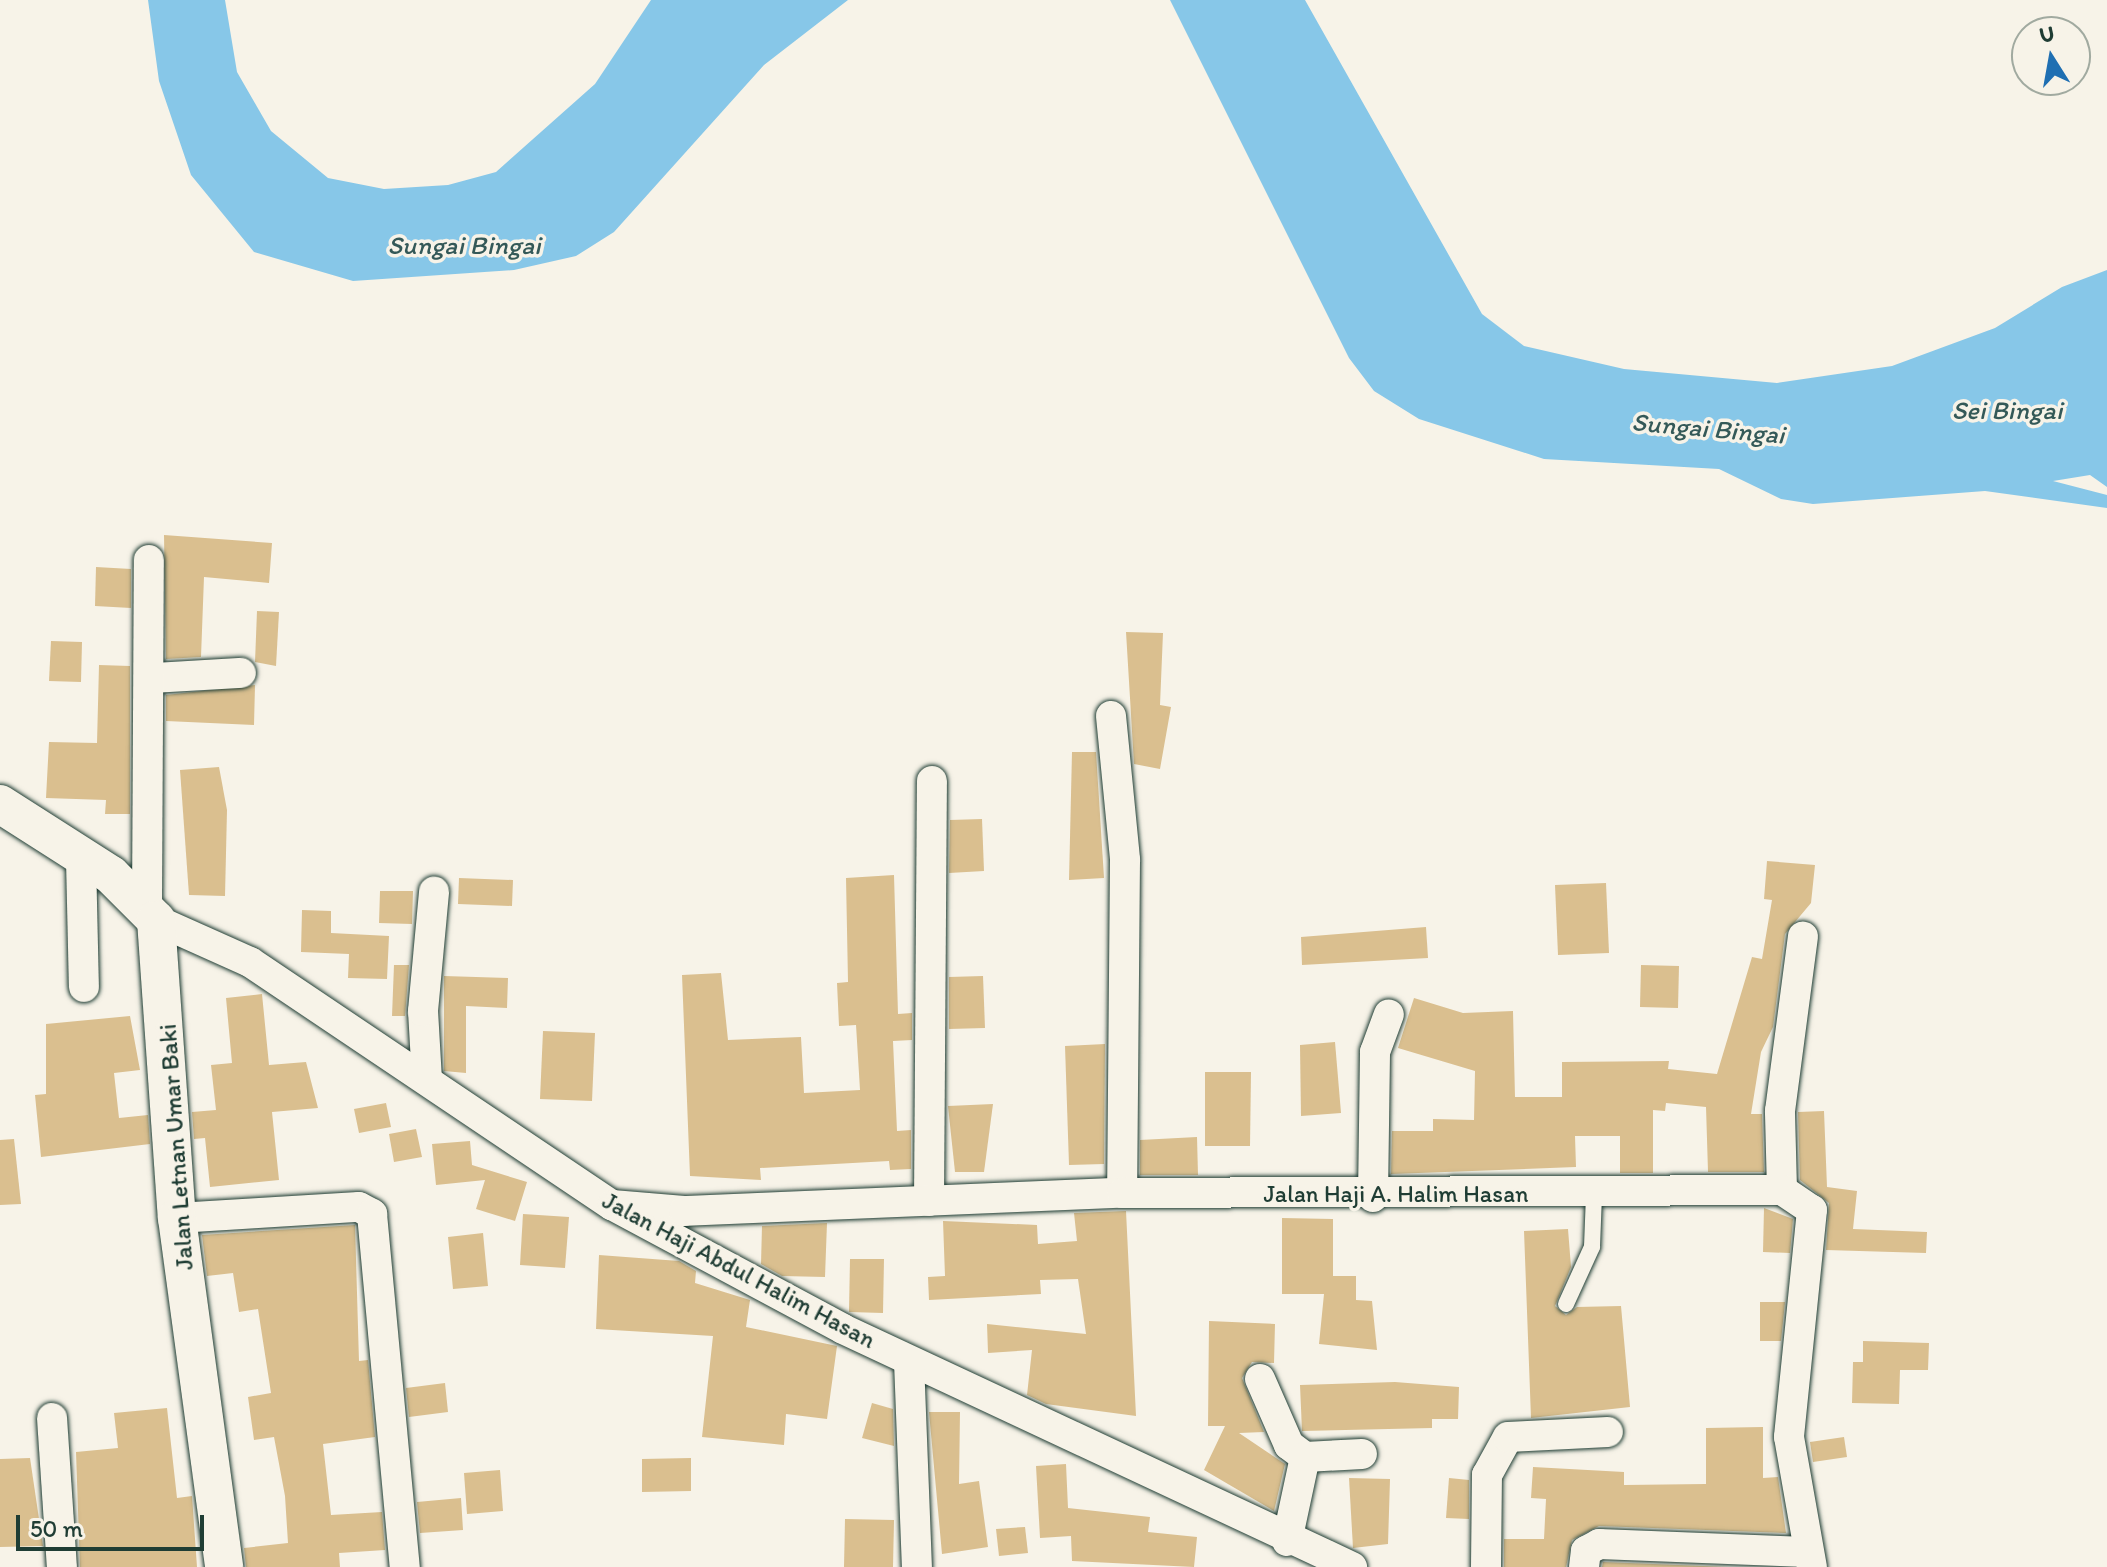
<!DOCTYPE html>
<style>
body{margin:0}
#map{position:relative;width:2107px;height:1567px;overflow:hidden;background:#f7f3e8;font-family:Itim,sans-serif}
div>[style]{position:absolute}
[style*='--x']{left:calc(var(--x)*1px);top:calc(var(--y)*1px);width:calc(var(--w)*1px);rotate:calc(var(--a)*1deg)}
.water>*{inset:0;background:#87c7e8}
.building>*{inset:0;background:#dabf8f}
.roads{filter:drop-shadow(0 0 2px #1f3d34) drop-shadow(0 0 2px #1f3d34)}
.service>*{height:16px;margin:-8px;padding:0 8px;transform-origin:8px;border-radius:8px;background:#f7f3e8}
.minor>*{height:30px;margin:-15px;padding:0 15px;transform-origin:15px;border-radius:15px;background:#f7f3e8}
.tertiary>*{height:38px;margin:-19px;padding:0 19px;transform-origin:19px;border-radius:19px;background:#f7f3e8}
span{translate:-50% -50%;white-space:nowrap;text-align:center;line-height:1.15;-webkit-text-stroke:7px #f7f3e8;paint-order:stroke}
.street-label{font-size:24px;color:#1f3d34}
.water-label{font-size:26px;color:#345958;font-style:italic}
.north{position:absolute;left:2011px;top:16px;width:80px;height:80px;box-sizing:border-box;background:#f7f3e8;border:2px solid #a1aaa0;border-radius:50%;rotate:349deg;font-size:22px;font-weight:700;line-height:32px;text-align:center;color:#1f3d34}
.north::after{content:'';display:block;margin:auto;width:28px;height:36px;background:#1f6fb2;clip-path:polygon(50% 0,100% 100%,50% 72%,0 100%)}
.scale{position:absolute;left:16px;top:1515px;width:188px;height:36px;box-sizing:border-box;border:4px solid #1f3d34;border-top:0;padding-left:10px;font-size:24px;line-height:28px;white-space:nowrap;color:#1f3d34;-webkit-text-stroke:6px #f7f3e8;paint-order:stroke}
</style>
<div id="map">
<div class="water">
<i style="clip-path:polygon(148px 0,225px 0,237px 72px,271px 131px,328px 178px,384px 189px,448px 185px,496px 172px,595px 84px,651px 0,848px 0,764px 65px,614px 232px,576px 256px,514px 270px,353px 281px,254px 252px,191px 175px,159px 81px)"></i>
<i style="clip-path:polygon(1170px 0,1305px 0,1482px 314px,1524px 346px,1624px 369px,1777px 383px,1892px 366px,1995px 328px,2062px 287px,2107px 270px,2107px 487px,2090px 475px,2053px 481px,2107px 495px,2107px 508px,1985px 491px,1813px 504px,1781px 499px,1719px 469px,1544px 459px,1419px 419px,1374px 391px,1349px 358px)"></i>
</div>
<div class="building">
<i style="clip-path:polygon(164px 535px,272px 543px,269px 583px,204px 577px,201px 657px,166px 659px)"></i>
<i style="clip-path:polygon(96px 567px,131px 569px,131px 608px,95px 606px)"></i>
<i style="clip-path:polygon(257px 611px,279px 612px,276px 666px,255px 662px)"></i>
<i style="clip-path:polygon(1126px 632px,1163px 633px,1160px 705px,1171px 707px,1160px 769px,1134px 764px)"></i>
<i style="clip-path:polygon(51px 641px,82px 642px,81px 682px,49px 681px)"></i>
<i style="clip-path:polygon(99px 665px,130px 666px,130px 814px,105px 814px,106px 800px,46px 798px,49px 742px,97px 743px)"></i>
<i style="clip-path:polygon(255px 685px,254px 725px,166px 721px,166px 695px)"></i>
<i style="clip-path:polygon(1072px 752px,1096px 752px,1104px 878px,1069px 880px)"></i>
<i style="clip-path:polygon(219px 767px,227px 810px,225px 896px,189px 895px,180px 770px)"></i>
<i style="clip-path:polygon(982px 819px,984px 871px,949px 873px,950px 820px)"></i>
<i style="clip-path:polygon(1767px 861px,1815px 865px,1811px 903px,1785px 934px,1773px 1027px,1761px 1052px,1751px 1114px,1762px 1114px,1764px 1172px,1708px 1172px,1706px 1107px,1666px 1103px,1665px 1111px,1653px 1110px,1653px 1173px,1620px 1173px,1620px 1136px,1575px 1136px,1576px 1167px,1391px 1174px,1392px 1131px,1433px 1131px,1433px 1119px,1474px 1120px,1475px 1071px,1398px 1048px,1414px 998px,1463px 1013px,1513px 1011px,1515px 1097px,1562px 1097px,1562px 1062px,1669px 1061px,1668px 1069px,1717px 1074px,1752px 957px,1762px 959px,1772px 900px,1764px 899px)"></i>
<i style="clip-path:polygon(894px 875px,898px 1014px,912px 1013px,912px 1040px,893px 1041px,897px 1131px,911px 1130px,911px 1169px,890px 1170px,889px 1161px,760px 1168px,761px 1180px,690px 1176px,682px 975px,721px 973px,728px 1040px,801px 1037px,804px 1093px,860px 1090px,856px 1025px,839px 1026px,837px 983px,848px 982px,846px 878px)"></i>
<i style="clip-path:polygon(459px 878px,513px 880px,512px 906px,458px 904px)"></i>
<i style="clip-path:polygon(1606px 883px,1609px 953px,1558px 955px,1555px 885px)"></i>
<i style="clip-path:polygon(380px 891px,413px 891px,412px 924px,379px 923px)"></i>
<i style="clip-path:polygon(302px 910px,331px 911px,331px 933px,389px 936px,387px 979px,348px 978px,349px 954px,301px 952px)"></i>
<i style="clip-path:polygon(1426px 927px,1428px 958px,1302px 965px,1301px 937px)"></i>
<i style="clip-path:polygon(394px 965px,409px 965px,405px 1016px,392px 1016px)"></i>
<i style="clip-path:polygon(1641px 965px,1679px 966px,1678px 1008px,1640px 1007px)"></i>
<i style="clip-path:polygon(444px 976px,508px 978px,507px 1008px,466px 1006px,466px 1073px,444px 1071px)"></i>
<i style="clip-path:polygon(983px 976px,985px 1028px,949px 1029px,949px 977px)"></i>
<i style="clip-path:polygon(262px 994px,269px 1065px,306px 1062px,318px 1108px,272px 1112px,279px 1180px,210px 1187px,205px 1138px,194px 1139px,192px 1112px,216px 1110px,211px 1065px,232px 1063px,226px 998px)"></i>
<i style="clip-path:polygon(130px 1016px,140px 1070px,114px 1073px,119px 1118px,148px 1115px,150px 1144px,41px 1157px,35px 1095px,46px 1094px,46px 1024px)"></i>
<i style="clip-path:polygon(543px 1031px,595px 1033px,592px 1101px,540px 1099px)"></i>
<i style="clip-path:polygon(1335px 1042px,1341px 1113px,1301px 1116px,1300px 1045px)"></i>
<i style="clip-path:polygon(1105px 1044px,1104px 1164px,1069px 1165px,1065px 1046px)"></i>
<i style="clip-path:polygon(1205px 1072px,1251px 1072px,1250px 1146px,1205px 1146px)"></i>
<i style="clip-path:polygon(386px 1103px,391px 1127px,359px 1133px,354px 1109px)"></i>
<i style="clip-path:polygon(993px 1104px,984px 1172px,955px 1172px,948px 1106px)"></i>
<i style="clip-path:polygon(1824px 1111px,1827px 1187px,1857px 1191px,1853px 1229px,1927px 1232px,1926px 1253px,1826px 1250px,1829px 1203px,1800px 1180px,1798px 1112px)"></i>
<i style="clip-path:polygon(416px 1129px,422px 1157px,394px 1162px,389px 1134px)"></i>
<i style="clip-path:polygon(1197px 1137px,1198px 1175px,1140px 1175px,1140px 1140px)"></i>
<i style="clip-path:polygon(14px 1139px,21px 1204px,0 1205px,0 1140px)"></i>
<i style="clip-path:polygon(470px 1141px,472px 1165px,527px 1182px,515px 1221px,476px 1209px,485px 1180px,436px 1185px,432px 1144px)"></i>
<i style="clip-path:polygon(1764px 1208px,1793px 1219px,1790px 1253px,1763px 1252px)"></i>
<i style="clip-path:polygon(1126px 1211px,1136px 1416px,1046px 1404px,1027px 1395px,1032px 1350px,988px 1353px,987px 1324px,1086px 1334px,1078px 1279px,1040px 1280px,1041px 1294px,929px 1300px,928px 1277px,945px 1276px,943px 1221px,1037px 1225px,1038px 1244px,1077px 1241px,1074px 1213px)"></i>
<i style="clip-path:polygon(523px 1214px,569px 1217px,565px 1268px,520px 1265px)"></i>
<i style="clip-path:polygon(1282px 1218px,1333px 1219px,1333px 1276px,1356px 1276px,1356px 1300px,1372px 1301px,1377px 1350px,1319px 1344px,1324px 1294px,1282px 1294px)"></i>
<i style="clip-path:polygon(827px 1223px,825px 1277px,782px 1276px,761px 1264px,762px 1226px)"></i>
<i style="clip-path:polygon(355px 1225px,359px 1361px,368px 1360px,375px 1437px,323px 1444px,331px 1515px,382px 1512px,385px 1550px,339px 1553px,340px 1567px,246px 1567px,244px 1548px,288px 1543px,285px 1496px,274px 1437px,254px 1440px,248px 1397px,271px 1393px,258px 1309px,239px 1312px,233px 1273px,207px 1276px,202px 1235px)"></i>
<i style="clip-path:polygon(1568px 1229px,1571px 1267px,1555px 1306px,1566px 1315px,1577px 1307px,1621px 1306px,1630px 1407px,1531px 1418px,1524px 1231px)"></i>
<i style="clip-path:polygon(483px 1233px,488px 1286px,453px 1289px,448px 1237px)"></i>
<i style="clip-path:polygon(599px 1255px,679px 1261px,696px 1271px,695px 1283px,750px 1300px,746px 1327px,837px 1346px,827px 1419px,786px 1414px,784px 1445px,702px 1437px,713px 1336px,596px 1329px)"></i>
<i style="clip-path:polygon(850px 1259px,884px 1259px,883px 1313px,849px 1312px)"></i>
<i style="clip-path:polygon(1760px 1302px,1785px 1302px,1781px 1341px,1760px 1341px)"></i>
<i style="clip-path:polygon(1209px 1321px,1275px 1324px,1274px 1363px,1252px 1362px,1242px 1378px,1264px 1432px,1239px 1433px,1285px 1464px,1274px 1511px,1204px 1470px,1225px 1426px,1208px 1426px)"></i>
<i style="clip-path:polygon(1863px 1341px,1929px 1343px,1928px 1370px,1900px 1370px,1899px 1404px,1852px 1403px,1853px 1362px,1863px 1362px)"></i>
<i style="clip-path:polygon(1395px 1382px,1459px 1387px,1458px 1419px,1432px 1419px,1432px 1428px,1302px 1431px,1300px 1385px)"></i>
<i style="clip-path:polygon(445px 1383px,448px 1412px,409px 1417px,406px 1388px)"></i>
<i style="clip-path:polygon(872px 1403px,893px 1409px,894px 1446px,862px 1438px)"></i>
<i style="clip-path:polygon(167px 1408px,177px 1498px,192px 1496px,197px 1567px,80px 1567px,76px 1452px,118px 1448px,114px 1413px)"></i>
<i style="clip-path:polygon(929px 1412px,960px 1412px,959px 1484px,979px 1481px,988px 1547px,942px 1554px)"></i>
<i style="clip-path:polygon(1763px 1427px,1763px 1478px,1778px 1477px,1786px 1533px,1599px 1526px,1572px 1540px,1566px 1567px,1504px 1567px,1504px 1539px,1544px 1539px,1546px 1499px,1531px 1498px,1533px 1467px,1624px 1472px,1624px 1485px,1706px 1484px,1706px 1428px)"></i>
<i style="clip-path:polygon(1844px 1437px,1847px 1457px,1813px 1462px,1810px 1442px)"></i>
<i style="clip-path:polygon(30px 1458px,43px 1546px,0 1547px,0 1459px)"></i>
<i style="clip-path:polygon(691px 1458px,691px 1491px,642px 1492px,642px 1459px)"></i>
<i style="clip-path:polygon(1066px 1464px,1068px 1508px,1150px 1517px,1148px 1532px,1197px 1537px,1194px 1567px,1072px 1561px,1071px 1536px,1040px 1538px,1036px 1466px)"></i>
<i style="clip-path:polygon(500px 1470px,503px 1511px,467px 1514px,464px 1473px)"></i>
<i style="clip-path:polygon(1349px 1478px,1390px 1479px,1388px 1544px,1353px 1548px)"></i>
<i style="clip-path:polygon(1449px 1478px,1469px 1480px,1469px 1519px,1446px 1518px)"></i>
<i style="clip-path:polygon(461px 1498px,463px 1530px,420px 1533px,417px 1502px)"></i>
<i style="clip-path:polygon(845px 1519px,894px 1520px,893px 1567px,844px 1567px)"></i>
<i style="clip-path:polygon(1025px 1527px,1028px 1553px,999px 1556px,996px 1529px)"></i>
<i style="clip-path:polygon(1603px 1562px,1728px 1567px,1602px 1567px)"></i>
</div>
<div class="roads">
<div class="service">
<i style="--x:1566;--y:1304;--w:63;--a:-65.5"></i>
<i style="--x:1592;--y:1247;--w:53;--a:-87.8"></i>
</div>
<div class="minor">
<i style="--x:153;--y:678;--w:88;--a:-3.3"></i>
<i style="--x:1111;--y:716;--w:145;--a:84.4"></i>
<i style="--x:1125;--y:860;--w:333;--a:90.5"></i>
<i style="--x:81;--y:859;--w:128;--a:88.7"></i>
<i style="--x:147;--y:908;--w:348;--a:-89.7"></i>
<i style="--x:156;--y:920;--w:103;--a:24.1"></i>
<i style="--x:250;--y:962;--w:436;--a:33.9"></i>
<i style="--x:612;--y:1205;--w:262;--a:28.2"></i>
<i style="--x:843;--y:1329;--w:562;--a:25.06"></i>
<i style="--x:427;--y:1080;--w:69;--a:-93.3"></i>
<i style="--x:423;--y:1011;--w:120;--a:-84.7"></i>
<i style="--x:1782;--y:1190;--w:79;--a:-91.5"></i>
<i style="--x:1780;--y:1111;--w:176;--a:-82.5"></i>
<i style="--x:1373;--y:1197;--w:145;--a:-89.2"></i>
<i style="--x:1375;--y:1052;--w:40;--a:-69.8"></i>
<i style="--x:929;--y:1201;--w:420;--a:-89.6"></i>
<i style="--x:612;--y:1205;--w:72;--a:4.8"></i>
<i style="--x:684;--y:1211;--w:438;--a:-2.4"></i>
<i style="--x:1122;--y:1193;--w:660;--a:-0.26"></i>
<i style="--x:1782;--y:1190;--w:36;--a:34"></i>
<i style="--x:1812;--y:1210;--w:228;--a:95.8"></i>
<i style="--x:1789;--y:1437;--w:132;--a:80"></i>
<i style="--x:177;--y:1218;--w:182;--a:-3.5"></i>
<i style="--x:359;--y:1207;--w:15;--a:28"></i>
<i style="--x:372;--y:1214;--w:355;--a:84.7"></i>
<i style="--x:909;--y:1361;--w:206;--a:87.8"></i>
<i style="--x:1260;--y:1379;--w:72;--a:66.3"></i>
<i style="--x:1289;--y:1445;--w:20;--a:37"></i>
<i style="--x:52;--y:1418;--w:149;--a:86.2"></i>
<i style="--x:1287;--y:1541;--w:86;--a:-77.9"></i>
<i style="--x:1305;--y:1457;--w:57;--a:-3"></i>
<i style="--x:1486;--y:1567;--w:92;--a:-89.4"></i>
<i style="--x:1487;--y:1475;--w:43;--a:-61.1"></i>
<i style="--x:1508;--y:1437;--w:100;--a:-2.9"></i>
<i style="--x:1584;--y:1567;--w:16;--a:-83"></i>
<i style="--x:1586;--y:1551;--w:15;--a:-28"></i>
<i style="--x:1599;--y:1544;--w:207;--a:2.2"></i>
</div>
<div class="tertiary">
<i style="--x:0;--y:804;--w:132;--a:32.6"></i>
<i style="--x:111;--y:875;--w:64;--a:45"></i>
<i style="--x:156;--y:920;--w:299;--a:86"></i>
<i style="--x:177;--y:1218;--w:352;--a:82.3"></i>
</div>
</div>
<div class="street-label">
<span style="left:176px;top:1147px;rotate:-94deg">Jalan Letnan Umar Baki</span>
<span style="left:1396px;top:1194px">Jalan Haji A. Halim Hasan</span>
<span style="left:739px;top:1270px;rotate:28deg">Jalan Haji Abdul Halim Hasan</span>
</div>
<div class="water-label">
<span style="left:464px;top:246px">Sungai Bingai</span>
<span style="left:2007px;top:411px">Sei Bingai</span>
<span style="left:1708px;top:429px;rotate:5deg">Sungai Bingai</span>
</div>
<div class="north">U</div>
<div class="scale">50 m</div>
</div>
